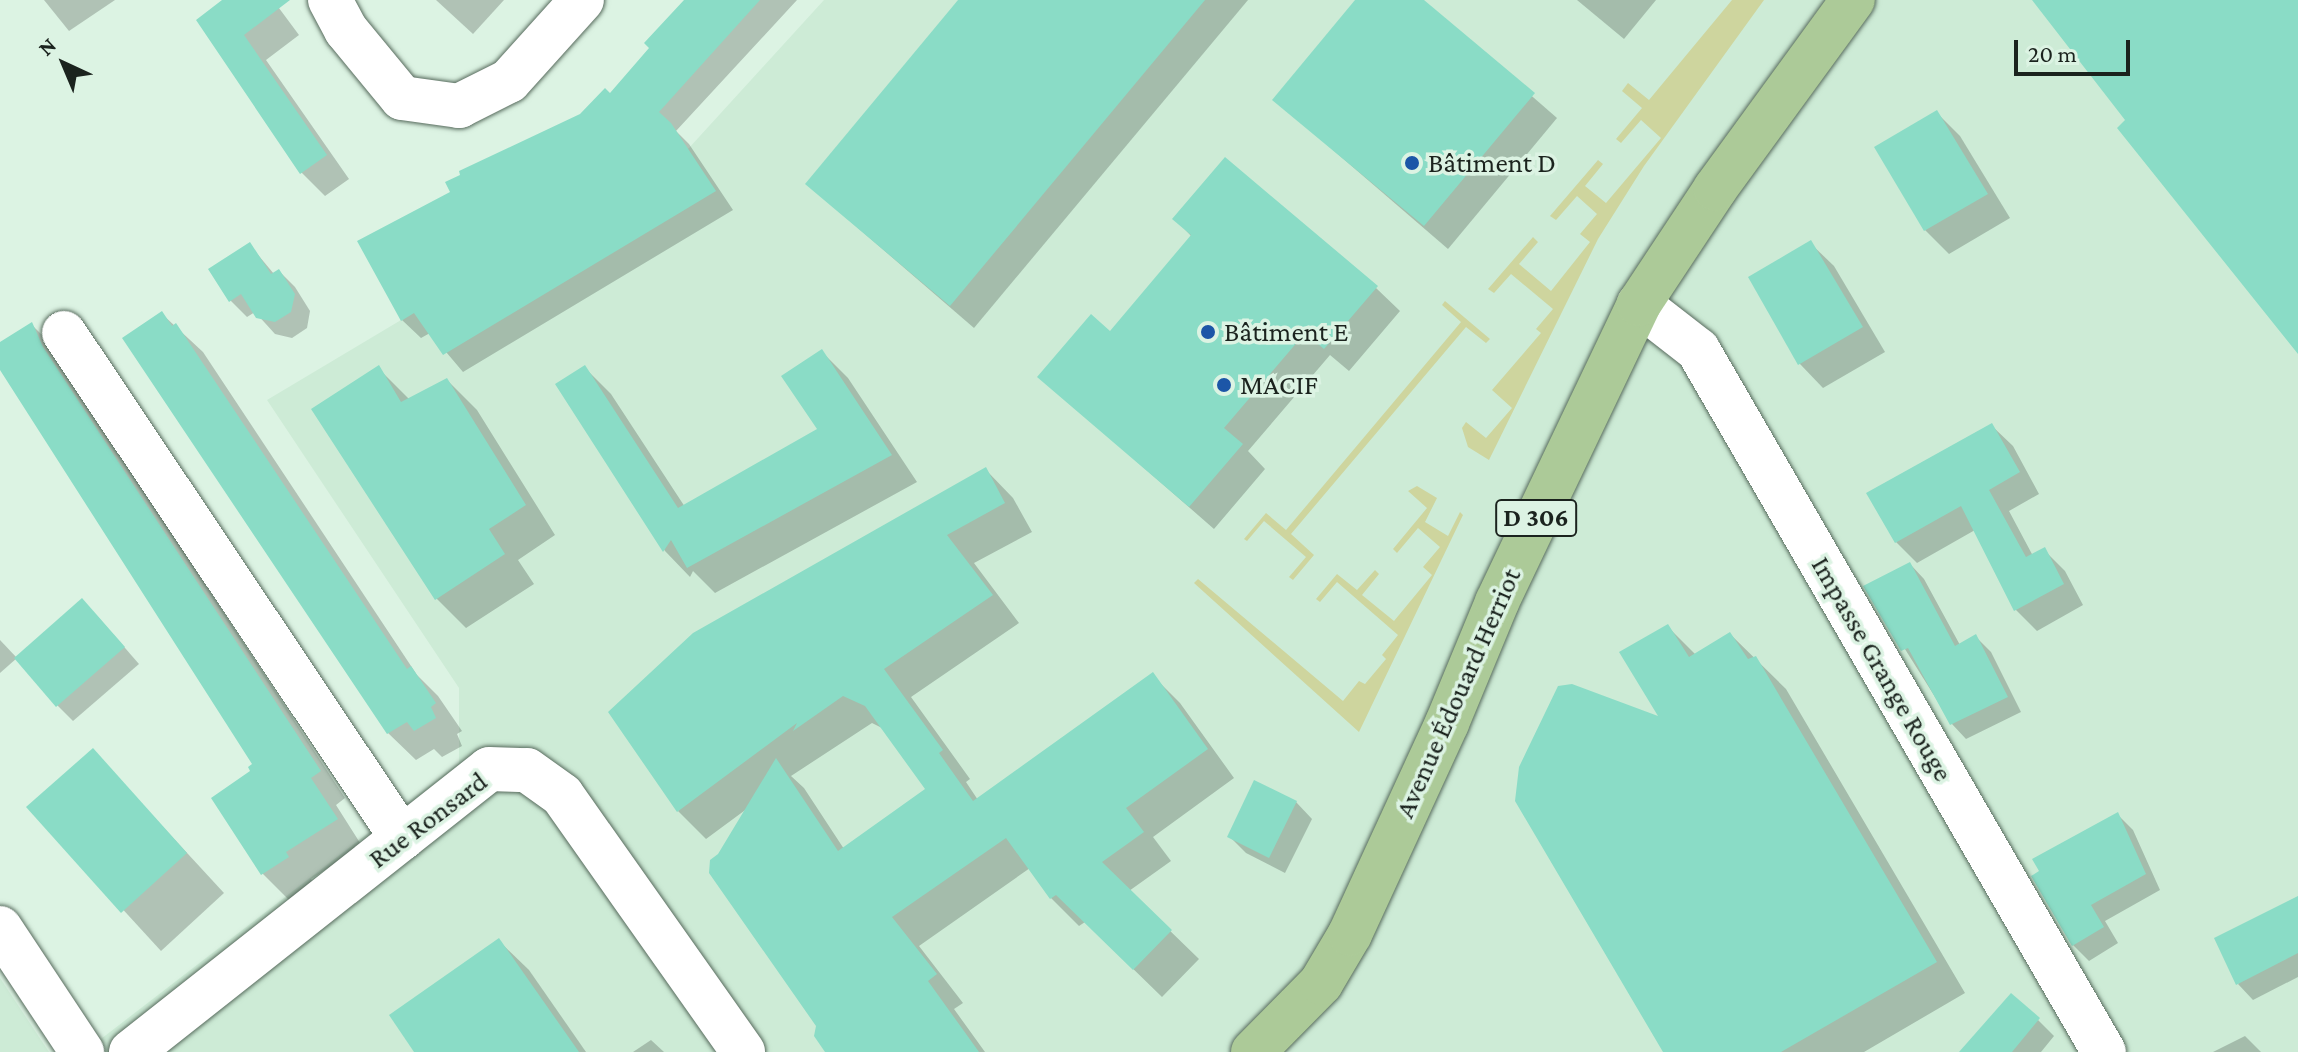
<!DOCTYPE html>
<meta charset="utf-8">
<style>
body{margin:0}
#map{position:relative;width:2298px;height:1052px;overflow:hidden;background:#dcf3e3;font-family:"Crimson Pro",serif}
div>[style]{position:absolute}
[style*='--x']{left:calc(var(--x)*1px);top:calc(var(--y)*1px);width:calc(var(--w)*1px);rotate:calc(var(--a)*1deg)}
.built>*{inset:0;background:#cdebd6}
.green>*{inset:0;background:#ced59e}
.shadow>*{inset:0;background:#0003}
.building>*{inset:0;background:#8adcc6}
.roads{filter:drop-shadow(0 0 2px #576b5d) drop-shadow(0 0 2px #576b5d)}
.street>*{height:44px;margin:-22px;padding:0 22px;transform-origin:22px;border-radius:22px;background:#fff}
.primary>*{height:44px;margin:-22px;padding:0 22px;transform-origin:22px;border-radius:22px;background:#acca98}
.dots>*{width:22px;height:22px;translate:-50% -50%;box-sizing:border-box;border:4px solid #dcf3e3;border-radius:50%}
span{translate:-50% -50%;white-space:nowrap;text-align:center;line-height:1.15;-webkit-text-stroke:7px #dcf3e3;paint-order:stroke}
.shield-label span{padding:2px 6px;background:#dcf3e3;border:2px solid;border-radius:6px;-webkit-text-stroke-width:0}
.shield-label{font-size:26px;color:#1b231e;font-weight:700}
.poi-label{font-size:28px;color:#1b231e}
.left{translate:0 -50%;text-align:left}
.street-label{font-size:28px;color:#1b231e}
.north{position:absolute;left:24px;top:24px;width:80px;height:80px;-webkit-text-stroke:6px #dcf3e3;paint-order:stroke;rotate:316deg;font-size:22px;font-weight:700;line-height:32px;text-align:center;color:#1b231e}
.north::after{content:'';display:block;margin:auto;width:28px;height:36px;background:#1b231e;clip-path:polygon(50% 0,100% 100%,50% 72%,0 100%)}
.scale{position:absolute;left:2014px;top:40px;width:116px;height:36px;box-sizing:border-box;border:4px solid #1b231e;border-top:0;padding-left:10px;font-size:24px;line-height:28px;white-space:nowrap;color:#1b231e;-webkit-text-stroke:6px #dcf3e3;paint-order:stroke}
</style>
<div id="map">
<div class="built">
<i style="clip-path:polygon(824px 0,2298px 0,2298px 1052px,84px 1052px,459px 763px,459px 688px,267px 400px,689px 148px)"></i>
<i style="clip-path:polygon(0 978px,49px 1052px,0 1052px)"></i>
</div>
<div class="green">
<i style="clip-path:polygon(1732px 0,1764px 0,1644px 166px,1598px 239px,1489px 460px,1468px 447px,1462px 428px,1466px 422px,1486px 438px,1512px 408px,1492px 390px,1541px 333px,1536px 329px,1553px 309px,1511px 274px,1494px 293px,1488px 289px,1533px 237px,1538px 242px,1519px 264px,1551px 291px,1590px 242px,1580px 234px,1597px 214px,1577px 196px,1556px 220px,1550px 216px,1598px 160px,1603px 164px,1585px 186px,1606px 203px,1661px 138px,1641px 120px,1621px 143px,1616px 139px,1642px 108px,1622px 91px,1628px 83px,1649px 100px)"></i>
<i style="clip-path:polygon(1445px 301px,1490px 339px,1486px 343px,1466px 327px,1291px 534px,1314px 555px,1293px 580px,1289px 577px,1306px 557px,1264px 521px,1247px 541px,1244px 539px,1266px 513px,1286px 530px,1461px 322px,1442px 305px)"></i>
<i style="clip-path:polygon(1417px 486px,1437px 498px,1425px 522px,1448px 536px,1460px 512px,1463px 515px,1359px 732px,1194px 583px,1198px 579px,1343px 701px,1359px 681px,1365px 684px,1386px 659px,1382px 655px,1398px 635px,1337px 582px,1320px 602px,1316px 599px,1337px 574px,1357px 590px,1375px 570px,1379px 574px,1362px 595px,1394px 621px,1432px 575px,1423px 567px,1440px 547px,1418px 528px,1397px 553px,1393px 549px,1427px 508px,1408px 491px)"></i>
</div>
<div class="shadow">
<i style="clip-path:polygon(44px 0,115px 0,69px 31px)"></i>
<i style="clip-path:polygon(225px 0,273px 0,299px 35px,266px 60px,349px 179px,325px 196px,301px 172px)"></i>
<i style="clip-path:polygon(436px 0,504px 0,473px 34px)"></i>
<i style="clip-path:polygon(696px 0,797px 0,676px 131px,689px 144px,733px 210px,463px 372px,430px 333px,421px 338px,402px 320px,453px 193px,611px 96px)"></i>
<i style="clip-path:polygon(964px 0,1248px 0,974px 328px,807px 184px)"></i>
<i style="clip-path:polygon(1358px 0,1421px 0,1557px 118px,1448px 249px,1275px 100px)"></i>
<i style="clip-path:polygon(1577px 0,1656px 0,1624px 39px)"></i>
<i style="clip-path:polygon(1936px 112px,1960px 136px,2010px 218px,1949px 254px,1925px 230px)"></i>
<i style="clip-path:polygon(1175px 219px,1376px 288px,1400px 311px,1349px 371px,1330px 355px,1248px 451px,1265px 469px,1214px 529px,1040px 377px,1110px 333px,1192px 237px)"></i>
<i style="clip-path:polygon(1810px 243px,1834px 266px,1885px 352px,1823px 388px,1800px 364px)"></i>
<i style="clip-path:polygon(249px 244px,274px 274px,279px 271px,295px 287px,310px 311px,307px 328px,292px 338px,275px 334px,255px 312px,247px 317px,231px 301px,210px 269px)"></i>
<i style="clip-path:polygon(162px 314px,203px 352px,417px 675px,438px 696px,462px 731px,457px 734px,462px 746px,442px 757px,434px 749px,416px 760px,388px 733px)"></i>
<i style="clip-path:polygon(31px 324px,58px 351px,69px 376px,345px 798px,336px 805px,362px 846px,311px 879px,314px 884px,289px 900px,262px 873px,255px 765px,0 367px,0 345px)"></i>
<i style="clip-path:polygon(822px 352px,848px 378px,917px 482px,715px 593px,693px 571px,690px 577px,665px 551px,558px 384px,585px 368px,611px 394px,685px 507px,820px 430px)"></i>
<i style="clip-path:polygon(378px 368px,410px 400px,447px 380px,477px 410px,555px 535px,518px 560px,534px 584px,466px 628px,436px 598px)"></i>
<i style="clip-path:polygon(1992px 426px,2013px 446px,2039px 494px,2009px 511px,2033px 556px,2044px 550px,2065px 571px,2083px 605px,2037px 631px,2016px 610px,1975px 530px,1917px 563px,1896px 542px)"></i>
<i style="clip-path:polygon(evenodd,986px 470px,1013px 498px,1032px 532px,974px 563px,1019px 623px,911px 697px,970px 779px,966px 782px,978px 800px,1152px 675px,1180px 703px,1234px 778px,1153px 837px,1171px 861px,1129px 891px,1199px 959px,1162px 997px,1085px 922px,1079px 926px,1051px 898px,1030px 868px,919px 946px,963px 1003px,954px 1009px,985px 1052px,828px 1052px,818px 1026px,720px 855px,748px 808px,706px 839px,678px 811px,986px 470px,872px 723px,884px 729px,928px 790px,844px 849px,804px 788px,791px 776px,872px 723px)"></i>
<i style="clip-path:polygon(1910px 564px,1924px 579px,1960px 645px,1976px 637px,1991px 652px,2021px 712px,1966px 739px,1952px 724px,1866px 587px)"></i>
<i style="clip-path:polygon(98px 617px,139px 664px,73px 721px,57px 705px)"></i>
<i style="clip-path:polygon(1668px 627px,1696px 655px,1730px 634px,1786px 689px,1965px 993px,1864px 1052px,1665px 1052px,1663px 720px)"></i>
<i style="clip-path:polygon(0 640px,17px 658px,0 673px)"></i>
<i style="clip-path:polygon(93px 751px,224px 893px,161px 951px,29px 807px)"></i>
<i style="clip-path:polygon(1296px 802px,1312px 819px,1285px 873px,1246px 853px,1229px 836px)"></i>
<i style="clip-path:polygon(2117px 814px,2133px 830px,2160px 890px,2105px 921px,2118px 943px,2089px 961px,2073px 945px)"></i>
<i style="clip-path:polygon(2298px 909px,2298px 977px,2253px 1000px,2238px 984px)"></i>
<i style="clip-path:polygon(499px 941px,529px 970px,586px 1052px,417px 1052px)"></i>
<i style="clip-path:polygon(2038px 1020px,2054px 1036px,2041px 1052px,1963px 1052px)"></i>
<i style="clip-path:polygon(2245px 1036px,2261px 1052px,2213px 1052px)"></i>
<i style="clip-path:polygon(651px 1040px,664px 1052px,633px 1052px)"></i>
</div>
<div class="building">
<i style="clip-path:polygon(222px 0,290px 0,244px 35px,327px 155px,300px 174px,196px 20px)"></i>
<i style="clip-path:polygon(684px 0,760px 0,659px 112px,671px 123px,716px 191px,443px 355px,414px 313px,401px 321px,357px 241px,450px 192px,445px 182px,460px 175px,459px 171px,580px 114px,605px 88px,610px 93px,649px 48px,644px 43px)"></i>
<i style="clip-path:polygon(958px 0,1205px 0,950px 306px,805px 184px)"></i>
<i style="clip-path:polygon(1355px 0,1424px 0,1535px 93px,1424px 226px,1272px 100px)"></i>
<i style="clip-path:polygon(2032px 0,2298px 0,2298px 354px,2117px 128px,2125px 120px)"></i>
<i style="clip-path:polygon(1937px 110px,1988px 194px,1924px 231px,1874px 147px)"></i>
<i style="clip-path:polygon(1225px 157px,1378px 286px,1324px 349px,1305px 333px,1224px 428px,1243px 444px,1189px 507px,1037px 377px,1091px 314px,1110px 331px,1191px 235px,1172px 219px)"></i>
<i style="clip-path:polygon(1811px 240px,1863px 327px,1798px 365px,1748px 277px)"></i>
<i style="clip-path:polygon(250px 242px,271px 274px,279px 269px,295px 294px,291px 312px,275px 322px,256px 318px,241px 294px,229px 302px,208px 269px)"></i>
<i style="clip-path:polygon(162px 311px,172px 326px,176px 323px,407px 669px,411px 666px,436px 703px,431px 707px,436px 718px,414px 731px,407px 722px,387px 734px,122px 338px)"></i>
<i style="clip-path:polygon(32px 322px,43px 347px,321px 771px,311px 778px,338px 819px,286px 852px,289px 857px,261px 875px,211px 798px,250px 771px,248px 767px,252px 764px,0 370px,0 342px)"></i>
<i style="clip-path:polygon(822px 349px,892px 455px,687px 568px,671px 540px,663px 552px,555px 384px,585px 365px,678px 508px,817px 429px,781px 376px)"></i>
<i style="clip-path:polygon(379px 365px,401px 402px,447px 378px,526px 505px,489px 529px,505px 554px,435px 600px,311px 409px)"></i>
<i style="clip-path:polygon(1992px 423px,2020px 472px,1989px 490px,2026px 557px,2045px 547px,2064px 584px,2014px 611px,1961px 506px,1895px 543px,1866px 493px)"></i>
<i style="clip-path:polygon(986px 467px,1005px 503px,947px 535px,993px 595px,884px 669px,943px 750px,939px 753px,973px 801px,1153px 672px,1208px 749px,1126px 808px,1144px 832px,1102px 862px,1172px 930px,1133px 970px,1056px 895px,1050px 899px,1006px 838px,892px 917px,937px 974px,928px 981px,979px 1052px,825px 1052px,814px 1036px,816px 1026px,709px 873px,710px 860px,718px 854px,776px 758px,838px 851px,925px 789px,865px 706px,843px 696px,793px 731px,797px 723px,677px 812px,608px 712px,693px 633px)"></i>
<i style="clip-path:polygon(1910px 562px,1955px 646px,1976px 634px,2008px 697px,1950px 725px,1908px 648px,1901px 651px,1863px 586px)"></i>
<i style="clip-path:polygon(82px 598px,125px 647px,56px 707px,14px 658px)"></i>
<i style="clip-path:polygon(1668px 624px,1689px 657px,1730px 632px,1748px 659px,1756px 656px,1937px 962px,1781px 1052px,1663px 1052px,1515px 801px,1519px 767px,1558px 686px,1572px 684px,1658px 716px,1619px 652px)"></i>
<i style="clip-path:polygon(93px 748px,187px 853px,121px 913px,26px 807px)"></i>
<i style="clip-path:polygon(1254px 780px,1297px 801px,1269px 858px,1227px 837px)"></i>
<i style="clip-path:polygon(2118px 812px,2146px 874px,2091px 905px,2104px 927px,2072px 946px,2031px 876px,2039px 871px,2032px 859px)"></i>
<i style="clip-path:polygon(2298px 896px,2298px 953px,2236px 985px,2214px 938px)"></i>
<i style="clip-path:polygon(499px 938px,579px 1052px,414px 1052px,389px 1015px)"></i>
<i style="clip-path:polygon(2011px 993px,2040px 1018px,2012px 1052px,1959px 1052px)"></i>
</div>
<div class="roads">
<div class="street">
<i style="--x:330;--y:0;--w:34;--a:62"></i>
<i style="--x:346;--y:30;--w:88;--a:50.5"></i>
<i style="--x:402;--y:98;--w:58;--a:8"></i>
<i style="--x:459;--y:106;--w:56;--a:-26.6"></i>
<i style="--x:509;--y:81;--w:109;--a:-48"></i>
<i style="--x:1639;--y:304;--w:75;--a:37.9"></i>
<i style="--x:1698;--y:350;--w:811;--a:59.96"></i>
<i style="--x:64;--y:333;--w:608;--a:56.21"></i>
<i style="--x:0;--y:928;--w:149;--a:56.5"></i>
<i style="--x:131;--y:1052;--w:456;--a:-38.3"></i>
<i style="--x:489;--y:769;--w:38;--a:2"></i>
<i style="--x:527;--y:770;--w:43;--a:35.5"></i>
<i style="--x:562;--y:795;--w:314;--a:54.8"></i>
</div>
<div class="primary">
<i style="--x:1253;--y:1052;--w:97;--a:-45.4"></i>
<i style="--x:1321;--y:983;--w:57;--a:-59.4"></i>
<i style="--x:1350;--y:934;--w:232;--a:-65.3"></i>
<i style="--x:1447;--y:723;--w:131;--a:-67.5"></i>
<i style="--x:1497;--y:602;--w:330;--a:-64.5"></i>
<i style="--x:1639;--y:304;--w:138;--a:-56.5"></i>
<i style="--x:1715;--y:189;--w:234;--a:-53.9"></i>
</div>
</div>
<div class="dots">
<i style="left:1412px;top:163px;background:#1c56a7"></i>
<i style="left:1208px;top:332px;background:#1c56a7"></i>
<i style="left:1224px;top:385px;background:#1c56a7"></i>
</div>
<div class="shield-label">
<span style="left:1536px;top:518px">D 306</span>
</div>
<div class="poi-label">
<span class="left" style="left:1428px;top:163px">Bâtiment D</span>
<span class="left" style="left:1224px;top:332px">Bâtiment E</span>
<span class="left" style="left:1240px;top:385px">MACIF</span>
</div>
<div class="street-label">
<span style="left:1882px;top:669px;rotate:60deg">Impasse Grange Rouge</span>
<span style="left:1458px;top:693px;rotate:-66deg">Avenue Édouard Herriot</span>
<span style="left:428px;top:820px;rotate:-37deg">Rue Ronsard</span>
</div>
<div class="north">N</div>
<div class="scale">20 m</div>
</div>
